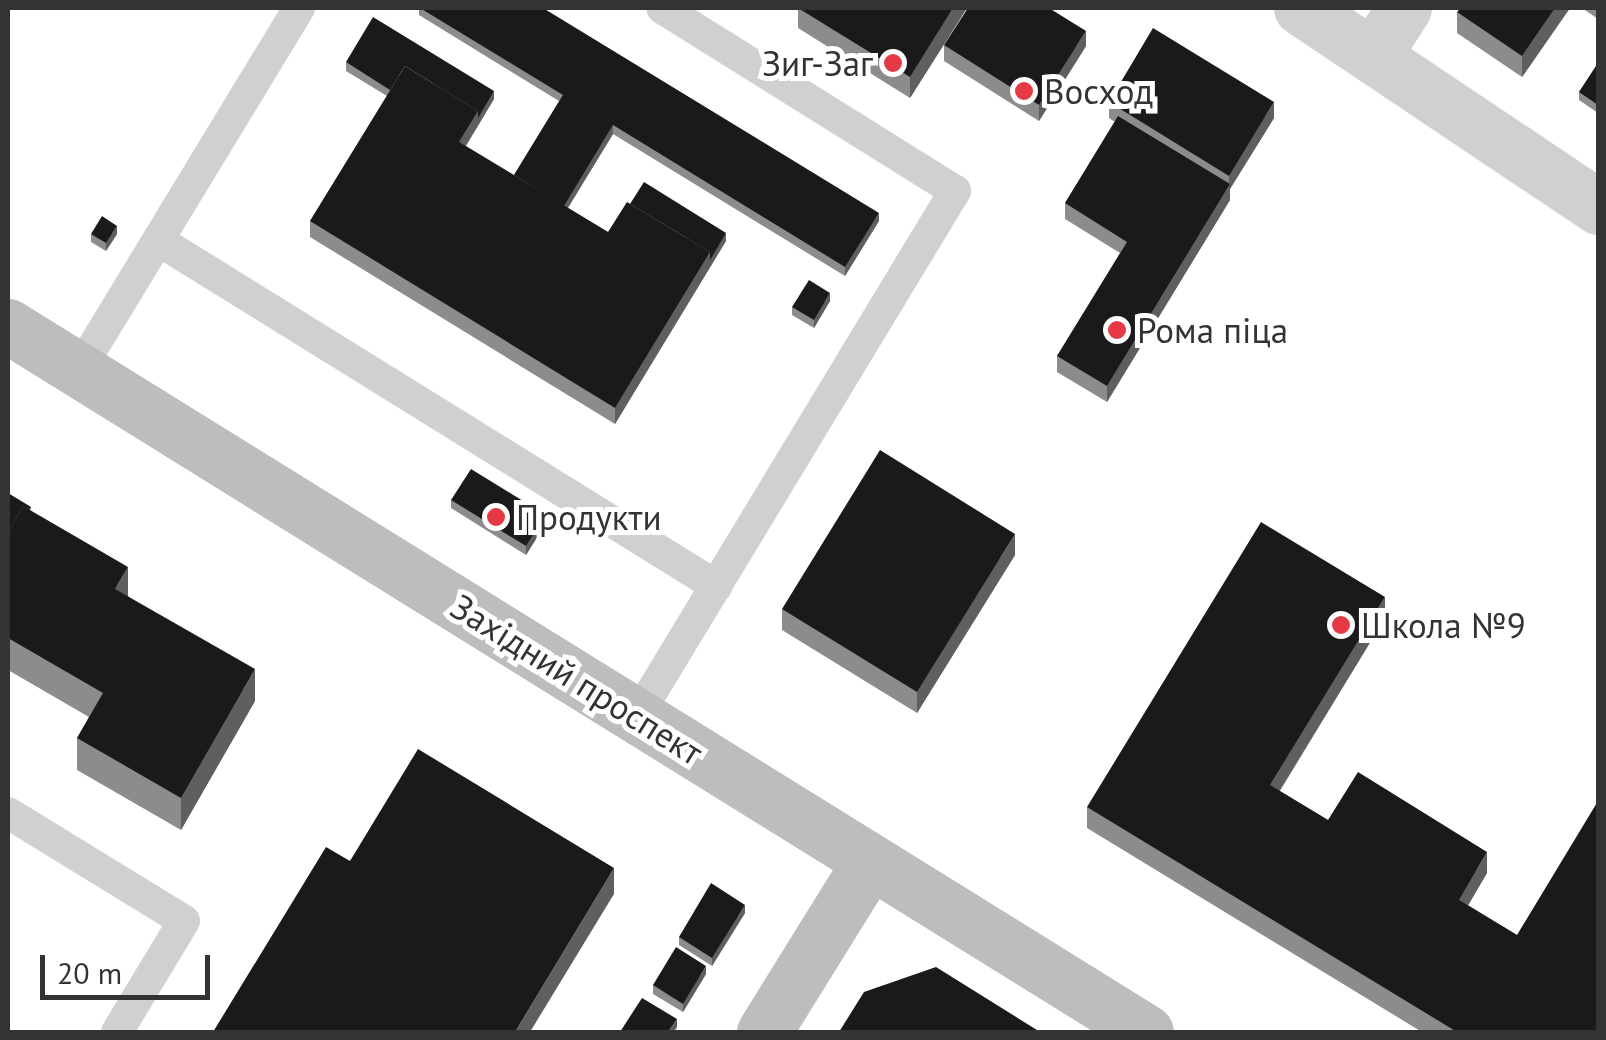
<!DOCTYPE html>
<meta charset="utf-8">
<style>
body{margin:0}
#map{position:relative;width:1606px;height:1040px;overflow:hidden;background:#fff;font-family:"PT Sans",sans-serif}
div>[style]{position:absolute}
[style*='--x']{left:calc(var(--x)*1px);top:calc(var(--y)*1px);width:calc(var(--w)*1px);rotate:calc(var(--a)*1deg)}
.lane>*{height:32px;margin:-16px;padding:0 16px;transform-origin:16px;border-radius:16px;background:#d0d0d0}
.street>*{height:55px;margin:-27.5px;padding:0 27.5px;transform-origin:27.5px;border-radius:27.5px;background:#d0d0d0}
.secondary>*{height:55px;margin:-27.5px;padding:0 27.5px;transform-origin:27.5px;border-radius:27.5px;background:#bdbdbd}
.wall>*{inset:0;background:#8c8c8c}
.shaded-wall>*{inset:0;background:#5f5f5f}
.building>*{inset:0;background:#1a1a1a}
.dots>*{width:28px;height:28px;translate:-50% -50%;box-sizing:border-box;border:5px solid #fff;border-radius:50%}
span{translate:-50% -50%;white-space:nowrap;text-align:center;line-height:1.15;-webkit-text-stroke:10px #fff;paint-order:stroke}
.poi-label{font-size:35px;color:#333}
.right{translate:-100% -50%;text-align:right}
.left{translate:0 -50%;text-align:left}
.street-label{font-size:35px;color:#333}
.frame{position:absolute;inset:0;border:10px solid #333;pointer-events:none}
.scale{position:absolute;left:40px;top:955px;width:170px;height:45px;box-sizing:border-box;border:5px solid #333;border-top:0;padding-left:12px;font-size:30px;line-height:35px;white-space:nowrap;color:#333;-webkit-text-stroke:8px #fff;paint-order:stroke}
</style>
<div id="map">
<div class="lane">
<i style="--x:158;--y:240;--w:657;--a:31.8"></i>
<i style="--x:79;--y:370;--w:424;--a:-58.7"></i>
<i style="--x:637;--y:716;--w:614;--a:-58.8"></i>
<i style="--x:955;--y:191;--w:345;--a:-148"></i>
<i style="--x:8;--y:813;--w:206;--a:31.5"></i>
<i style="--x:184;--y:921;--w:130;--a:121.1"></i>
</div>
<div class="street">
<i style="--x:1301;--y:8;--w:358;--a:33.8"></i>
<i style="--x:1373;--y:56;--w:57;--a:-57.1"></i>
</div>
<div class="secondary">
<i style="--x:8;--y:326;--w:1339;--a:31.81"></i>
<i style="--x:764;--y:1032;--w:201;--a:-58.2"></i>
</div>
<div class="wall">
<i style="clip-path:polygon(419px 8px,879px 221px,845px 276px,613px 134px,568px 208px,608px 232px,726px 241px,615px 424px,310px 237px,310px 221px,387px 96px,346px 71px,346px 62px,494px 99px,466px 146px,514px 175px,559px 101px,419px 15px)"></i>
<i style="clip-path:polygon(798px 8px,967px 8px,910px 98px,798px 28px)"></i>
<i style="clip-path:polygon(1570px 8px,1522px 77px,1457px 33px,1457px 12px)"></i>
<i style="clip-path:polygon(1582px 8px,1598px 8px,1598px 19px)"></i>
<i style="clip-path:polygon(944px 45px,1086px 46px,1039px 121px,944px 61px)"></i>
<i style="clip-path:polygon(1598px 63px,1598px 113px,1579px 100px,1579px 92px)"></i>
<i style="clip-path:polygon(1109px 102px,1274px 118px,1230px 189px,1230px 200px,1107px 402px,1057px 372px,1057px 356px,1120px 253px,1065px 219px,1065px 203px,1115px 122px,1109px 118px)"></i>
<i style="clip-path:polygon(91px 234px,117px 234px,106px 251px,91px 242px)"></i>
<i style="clip-path:polygon(830px 301px,814px 328px,792px 315px,792px 307px)"></i>
<i style="clip-path:polygon(8px 493px,31px 511px,128px 596px,255px 701px,181px 830px,77px 770px,77px 738px,89px 717px,8px 670px)"></i>
<i style="clip-path:polygon(451px 500px,546px 523px,526px 555px,451px 508px)"></i>
<i style="clip-path:polygon(1015px 555px,917px 713px,782px 630px,782px 609px)"></i>
<i style="clip-path:polygon(1385px 618px,1280px 791px,1328px 820px,1487px 873px,1468px 905px,1517px 935px,1598px 1032px,1422px 1032px,1087px 828px,1087px 807px)"></i>
<i style="clip-path:polygon(745px 913px,712px 966px,679px 945px,679px 937px)"></i>
<i style="clip-path:polygon(706px 974px,683px 1012px,653px 994px,653px 985px)"></i>
</div>
<div class="shaded-wall">
<i style="clip-path:polygon(953px 8px,967px 8px,910px 98px,910px 77px)"></i>
<i style="clip-path:polygon(1555px 8px,1570px 8px,1522px 77px,1522px 56px)"></i>
<i style="clip-path:polygon(1086px 31px,1086px 46px,1039px 121px,1039px 105px)"></i>
<i style="clip-path:polygon(494px 91px,494px 99px,459px 157px,459px 142px,478px 111px)"></i>
<i style="clip-path:polygon(1274px 102px,1274px 118px,1230px 189px,1230px 200px,1107px 402px,1107px 386px,1229px 186px,1229px 176px)"></i>
<i style="clip-path:polygon(613px 125px,613px 134px,561px 219px,561px 211px)"></i>
<i style="clip-path:polygon(879px 213px,879px 221px,845px 276px,845px 267px)"></i>
<i style="clip-path:polygon(117px 226px,117px 234px,106px 251px,106px 243px)"></i>
<i style="clip-path:polygon(726px 233px,726px 241px,615px 424px,615px 408px,710px 252px)"></i>
<i style="clip-path:polygon(830px 293px,830px 301px,814px 328px,814px 320px)"></i>
<i style="clip-path:polygon(546px 515px,546px 523px,526px 555px,526px 546px)"></i>
<i style="clip-path:polygon(1015px 534px,1015px 555px,917px 713px,917px 692px)"></i>
<i style="clip-path:polygon(128px 567px,128px 599px,115px 589px)"></i>
<i style="clip-path:polygon(1385px 597px,1385px 618px,1270px 806px,1270px 785px)"></i>
<i style="clip-path:polygon(255px 669px,255px 701px,181px 830px,181px 798px)"></i>
<i style="clip-path:polygon(1487px 852px,1487px 873px,1459px 921px,1459px 900px)"></i>
<i style="clip-path:polygon(614px 868px,614px 894px,530px 1032px,515px 1032px)"></i>
<i style="clip-path:polygon(745px 905px,745px 913px,712px 966px,712px 958px)"></i>
<i style="clip-path:polygon(706px 966px,706px 974px,683px 1012px,683px 1004px)"></i>
<i style="clip-path:polygon(677px 1019px,677px 1027px,674px 1032px,668px 1032px)"></i>
</div>
<div class="building">
<i style="clip-path:polygon(420px 8px,543px 8px,879px 213px,845px 267px,613px 125px,564px 206px,514px 175px,563px 95px)"></i>
<i style="clip-path:polygon(798px 8px,953px 8px,910px 77px)"></i>
<i style="clip-path:polygon(968px 8px,1049px 8px,1086px 31px,1039px 105px,944px 45px)"></i>
<i style="clip-path:polygon(1461px 8px,1555px 8px,1522px 56px,1457px 12px)"></i>
<i style="clip-path:polygon(373px 17px,494px 91px,478px 118px,478px 111px,405px 66px,390px 90px,346px 62px)"></i>
<i style="clip-path:polygon(1153px 28px,1274px 102px,1229px 176px,1109px 102px)"></i>
<i style="clip-path:polygon(1598px 63px,1598px 105px,1579px 92px)"></i>
<i style="clip-path:polygon(405px 66px,478px 111px,459px 142px,608px 232px,627px 202px,710px 252px,615px 408px,310px 221px)"></i>
<i style="clip-path:polygon(1118px 116px,1230px 184px,1107px 386px,1057px 356px,1127px 242px,1065px 203px)"></i>
<i style="clip-path:polygon(644px 182px,726px 233px,710px 260px,710px 252px,630px 204px)"></i>
<i style="clip-path:polygon(102px 216px,117px 226px,106px 243px,91px 234px)"></i>
<i style="clip-path:polygon(809px 280px,830px 293px,814px 320px,792px 307px)"></i>
<i style="clip-path:polygon(880px 450px,1015px 534px,917px 692px,782px 609px)"></i>
<i style="clip-path:polygon(471px 469px,546px 515px,526px 546px,451px 500px)"></i>
<i style="clip-path:polygon(8px 493px,31px 507px,30px 510px,23px 506px,8px 533px)"></i>
<i style="clip-path:polygon(23px 506px,128px 567px,115px 589px,255px 669px,181px 798px,77px 738px,103px 693px,8px 638px,8px 533px)"></i>
<i style="clip-path:polygon(1261px 522px,1385px 597px,1270px 785px,1328px 820px,1358px 772px,1487px 852px,1459px 900px,1517px 935px,1598px 801px,1598px 1032px,1457px 1032px,1087px 807px)"></i>
<i style="clip-path:polygon(418px 749px,614px 868px,515px 1032px,213px 1032px,326px 847px,350px 861px)"></i>
<i style="clip-path:polygon(711px 883px,745px 905px,712px 958px,679px 937px)"></i>
<i style="clip-path:polygon(676px 947px,706px 966px,683px 1004px,653px 985px)"></i>
<i style="clip-path:polygon(936px 967px,1037px 1030px,1035px 1032px,839px 1032px,864px 992px)"></i>
<i style="clip-path:polygon(642px 998px,677px 1019px,668px 1032px,620px 1032px)"></i>
</div>
<div class="dots">
<i style="left:893px;top:63px;background:#e63946"></i>
<i style="left:1024px;top:91px;background:#e63946"></i>
<i style="left:1117px;top:330px;background:#e63946"></i>
<i style="left:496px;top:517px;background:#e63946"></i>
<i style="left:1341px;top:625px;background:#e63946"></i>
</div>
<div class="poi-label">
<span class="right" style="left:873px;top:63px">Зиг-Заг</span>
<span class="left" style="left:1044px;top:91px">Восход</span>
<span class="left" style="left:1137px;top:330px">Рома піца</span>
<span class="left" style="left:516px;top:517px">Продукти</span>
<span class="left" style="left:1361px;top:625px">Школа №9</span>
</div>
<div class="street-label">
<span style="left:577px;top:679px;rotate:32deg">Західний проспект</span>
</div>
<div class="frame"></div>
<div class="scale">20 m</div>
</div>
